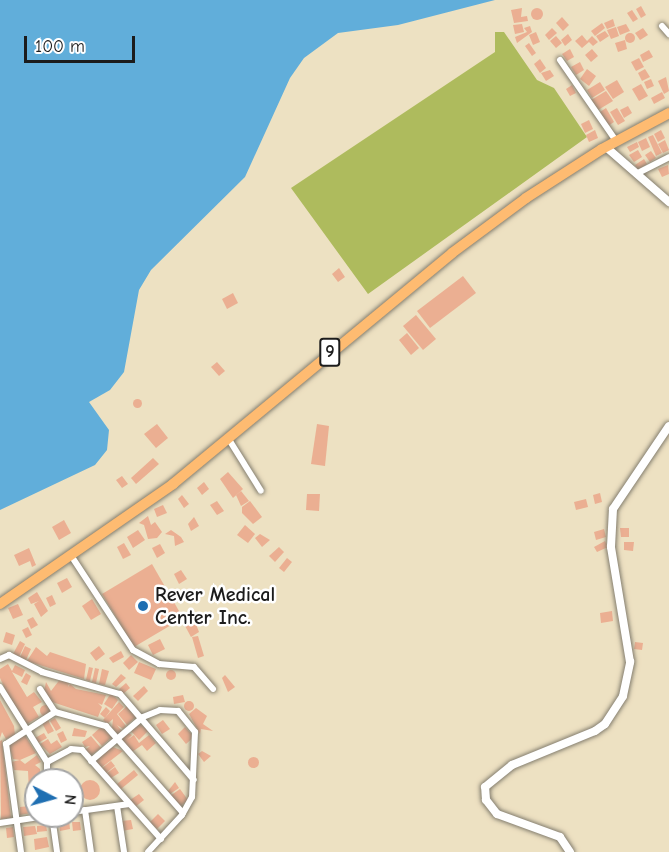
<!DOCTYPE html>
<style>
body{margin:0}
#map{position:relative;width:669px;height:852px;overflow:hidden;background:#ede1c2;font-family:"Comic Neue",sans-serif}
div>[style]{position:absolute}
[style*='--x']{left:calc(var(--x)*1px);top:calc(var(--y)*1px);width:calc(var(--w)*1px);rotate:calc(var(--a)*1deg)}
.green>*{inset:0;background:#aebb5d}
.water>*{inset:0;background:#61aeda}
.building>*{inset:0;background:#ebaf92}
.round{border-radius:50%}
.roads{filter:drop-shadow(0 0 2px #847e6f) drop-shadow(0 0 2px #847e6f)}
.minor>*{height:6px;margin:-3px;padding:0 3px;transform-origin:3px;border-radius:3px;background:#fff}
.tertiary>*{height:8px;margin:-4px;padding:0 4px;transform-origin:4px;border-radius:4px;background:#fff}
.trunk>*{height:10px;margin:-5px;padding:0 5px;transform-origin:5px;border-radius:5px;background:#febb71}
.dots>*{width:16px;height:16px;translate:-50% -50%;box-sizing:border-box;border:3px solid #fff;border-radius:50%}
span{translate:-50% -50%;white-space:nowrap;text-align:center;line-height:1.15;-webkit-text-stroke:5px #fff;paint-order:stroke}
.shield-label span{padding:2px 4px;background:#fff;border:2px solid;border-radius:4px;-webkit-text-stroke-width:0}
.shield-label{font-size:18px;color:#1c1c1c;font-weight:700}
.poi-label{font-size:20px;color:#1c1c1c;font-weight:700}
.left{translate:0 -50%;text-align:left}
.north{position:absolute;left:24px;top:768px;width:60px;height:60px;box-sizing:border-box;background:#fff;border:2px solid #a4a4a4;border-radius:50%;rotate:96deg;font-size:16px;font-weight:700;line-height:24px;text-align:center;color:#1c1c1c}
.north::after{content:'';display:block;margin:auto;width:21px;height:27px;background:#1f6fb2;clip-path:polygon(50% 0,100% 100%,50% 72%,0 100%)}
.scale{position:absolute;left:24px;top:36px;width:111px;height:27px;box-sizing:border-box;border:3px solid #1c1c1c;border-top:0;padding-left:8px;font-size:18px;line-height:21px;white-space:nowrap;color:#1c1c1c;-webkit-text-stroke:4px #fff;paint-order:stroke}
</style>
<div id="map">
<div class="green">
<i style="clip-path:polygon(495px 32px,504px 32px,537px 80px,554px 88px,587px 137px,368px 294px,291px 188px,495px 52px)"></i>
</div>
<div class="water">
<i style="clip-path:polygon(0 0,495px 0,398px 25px,338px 33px,304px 58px,290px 78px,245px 177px,151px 270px,139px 290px,124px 372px,110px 390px,89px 402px,109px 430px,107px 450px,95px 465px,0 510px)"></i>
</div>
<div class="building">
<i style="clip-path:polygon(641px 6px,646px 15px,641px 18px,636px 9px)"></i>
<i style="clip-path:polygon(522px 8px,521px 17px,527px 16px,528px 21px,514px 23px,511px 10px)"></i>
<i class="round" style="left:531px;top:8px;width:12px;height:12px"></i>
<i style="clip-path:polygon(632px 10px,638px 19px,633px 22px,627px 13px)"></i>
<i style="clip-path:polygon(562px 17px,569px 25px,563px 31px,556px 23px)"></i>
<i style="clip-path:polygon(613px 19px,615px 26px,607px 29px,604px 23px)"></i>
<i style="clip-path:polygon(602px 23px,605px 28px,595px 36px,591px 31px)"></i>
<i style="clip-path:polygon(522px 24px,524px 32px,515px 34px,513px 25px)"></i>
<i style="clip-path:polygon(626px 24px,630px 31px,620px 35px,617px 27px)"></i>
<i style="clip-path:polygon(530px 26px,532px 32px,517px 43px,515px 37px,527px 32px,524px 28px)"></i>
<i style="clip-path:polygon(616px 27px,619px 36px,611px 39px,607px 30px)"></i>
<i style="clip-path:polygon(552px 28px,557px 33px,549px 40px,545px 35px)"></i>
<i style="clip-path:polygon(643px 28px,648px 35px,640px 40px,635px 33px)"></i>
<i style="clip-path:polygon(605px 31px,609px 36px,600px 42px,596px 36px)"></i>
<i style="clip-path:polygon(536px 32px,540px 42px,533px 45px,529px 35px)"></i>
<i class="round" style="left:625px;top:33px;width:10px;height:10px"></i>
<i style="clip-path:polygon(568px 34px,572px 40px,565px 46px,561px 40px)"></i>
<i style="clip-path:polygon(582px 35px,587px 41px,592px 36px,598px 42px,593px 46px,589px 42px,582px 48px,575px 41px)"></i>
<i style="clip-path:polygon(556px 36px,562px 43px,556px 48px,550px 41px)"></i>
<i style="clip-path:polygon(625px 40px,627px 49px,618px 52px,615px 43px)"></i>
<i style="clip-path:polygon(529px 43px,536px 53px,532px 56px,525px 46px)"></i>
<i style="clip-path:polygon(570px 49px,574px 57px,567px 61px,562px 54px)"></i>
<i style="clip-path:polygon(592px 49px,598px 56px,591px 62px,585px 55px)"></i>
<i style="clip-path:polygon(649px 50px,653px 57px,643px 62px,640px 55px)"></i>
<i style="clip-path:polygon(639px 58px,644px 67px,636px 71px,631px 62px)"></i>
<i style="clip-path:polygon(540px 59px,546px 68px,540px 73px,534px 64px)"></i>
<i style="clip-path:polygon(580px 62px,584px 70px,576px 75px,571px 67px)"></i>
<i style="clip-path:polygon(587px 69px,596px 76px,589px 86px,580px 79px)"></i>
<i style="clip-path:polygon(645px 69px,650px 77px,642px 81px,638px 73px)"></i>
<i style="clip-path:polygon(550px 70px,554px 76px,546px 81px,541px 73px)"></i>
<i style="clip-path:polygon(666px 77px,669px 91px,664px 94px,658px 81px)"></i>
<i style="clip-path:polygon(651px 79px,654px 86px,647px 89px,644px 82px)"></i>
<i style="clip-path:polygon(617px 80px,624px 92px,613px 99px,605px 87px)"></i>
<i style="clip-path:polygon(600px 82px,605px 90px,592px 98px,587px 90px)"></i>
<i style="clip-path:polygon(641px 84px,648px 96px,639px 101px,632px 89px)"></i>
<i style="clip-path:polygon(572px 85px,576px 93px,570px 96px,566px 89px)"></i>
<i style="clip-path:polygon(606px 91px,613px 101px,598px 110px,591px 100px)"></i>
<i style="clip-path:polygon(662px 92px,665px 98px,654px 104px,651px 98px)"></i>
<i style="clip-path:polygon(628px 106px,632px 113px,624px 118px,620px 110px)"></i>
<i style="clip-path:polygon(606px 108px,614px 122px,608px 126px,600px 112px)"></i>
<i style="clip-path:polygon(617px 108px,625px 121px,618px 125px,610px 112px)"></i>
<i style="clip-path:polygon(589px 120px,593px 129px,585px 133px,581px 124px)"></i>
<i style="clip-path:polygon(595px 130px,598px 138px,589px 142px,586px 135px)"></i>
<i style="clip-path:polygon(661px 130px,665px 138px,658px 142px,654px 134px)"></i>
<i style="clip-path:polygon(653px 135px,662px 153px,656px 156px,648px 137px)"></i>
<i style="clip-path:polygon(646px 138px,650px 147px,642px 151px,638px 142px)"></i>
<i style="clip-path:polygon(665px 140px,669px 150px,663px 153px,658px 144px)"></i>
<i style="clip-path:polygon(637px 142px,639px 147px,630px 152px,627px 147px)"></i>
<i style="clip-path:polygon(638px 150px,642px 157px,634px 162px,629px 155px)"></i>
<i style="clip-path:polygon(651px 151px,656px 158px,650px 162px,645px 155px)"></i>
<i style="clip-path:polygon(644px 159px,647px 164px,638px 170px,635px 165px)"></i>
<i style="clip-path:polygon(668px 165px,669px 174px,662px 177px,658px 169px)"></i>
<i style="clip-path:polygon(339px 268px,345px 277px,338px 282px,332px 274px)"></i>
<i style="clip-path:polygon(463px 276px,476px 293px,430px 328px,417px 311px)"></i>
<i style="clip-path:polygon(233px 293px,238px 303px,227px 309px,222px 299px)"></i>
<i style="clip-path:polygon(416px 315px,436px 339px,423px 350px,403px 326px)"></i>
<i style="clip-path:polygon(407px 333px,419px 348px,411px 355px,399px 340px)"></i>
<i style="clip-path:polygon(217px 362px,225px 371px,219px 376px,211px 367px)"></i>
<i class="round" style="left:132.5px;top:398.5px;width:9px;height:9px"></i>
<i style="clip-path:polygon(157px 424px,168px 438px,156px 448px,144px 434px)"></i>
<i style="clip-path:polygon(317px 424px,329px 426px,325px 466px,311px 464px)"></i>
<i style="clip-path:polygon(153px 458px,159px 464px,136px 484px,131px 478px)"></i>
<i style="clip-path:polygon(228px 472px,243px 489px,233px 498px,220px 479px)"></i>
<i style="clip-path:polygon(122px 476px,128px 484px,122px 488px,116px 480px)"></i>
<i style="clip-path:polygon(204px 482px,209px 489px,202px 495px,197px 488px)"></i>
<i style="clip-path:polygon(241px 491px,249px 501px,241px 506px,236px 495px)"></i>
<i style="clip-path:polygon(600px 493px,602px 502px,595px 504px,593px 495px)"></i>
<i style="clip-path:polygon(307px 494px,320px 494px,319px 511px,306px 510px)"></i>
<i style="clip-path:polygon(182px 495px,189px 504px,184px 508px,178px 499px)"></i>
<i style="clip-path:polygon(586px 499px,588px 507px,576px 510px,574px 502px)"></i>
<i style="clip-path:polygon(217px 501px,224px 511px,217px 515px,210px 505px)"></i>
<i style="clip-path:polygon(250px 501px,262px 517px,253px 524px,242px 513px,242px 507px)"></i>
<i style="clip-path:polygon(163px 505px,167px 513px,157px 517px,154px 509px)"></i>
<i style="clip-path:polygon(148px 516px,151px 525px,155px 522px,162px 532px,157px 538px,148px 539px,144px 525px,139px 523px)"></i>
<i style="clip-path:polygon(194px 517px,199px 526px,191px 531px,188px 524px)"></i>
<i style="clip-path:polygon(64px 520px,71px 533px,59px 540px,52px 527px)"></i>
<i style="clip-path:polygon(245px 525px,255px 534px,248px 543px,237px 535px)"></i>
<i style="clip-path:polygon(620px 528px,629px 528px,629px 537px,621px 537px)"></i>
<i style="clip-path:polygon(604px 529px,606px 537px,596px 540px,594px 532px)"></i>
<i style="clip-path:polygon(138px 530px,145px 540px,133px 548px,127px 537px)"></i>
<i style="clip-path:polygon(171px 530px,181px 537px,184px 542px,175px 546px,174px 536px,165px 534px)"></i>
<i style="clip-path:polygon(260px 534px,270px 540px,262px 547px,255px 538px)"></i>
<i style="clip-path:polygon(605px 541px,608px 547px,597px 552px,594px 547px)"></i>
<i style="clip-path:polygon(624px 542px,634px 542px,633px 551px,624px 550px)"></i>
<i style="clip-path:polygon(124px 543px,131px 555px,123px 559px,117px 547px)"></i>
<i style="clip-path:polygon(160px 544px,165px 553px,157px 558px,152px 548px)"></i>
<i style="clip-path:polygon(279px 547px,284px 552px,275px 562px,269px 556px)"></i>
<i style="clip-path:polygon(29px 548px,36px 565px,32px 567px,30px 561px,19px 566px,14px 555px)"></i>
<i style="clip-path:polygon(287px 558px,292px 562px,284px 572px,279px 568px)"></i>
<i style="clip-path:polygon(152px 564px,183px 618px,134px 647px,102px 594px)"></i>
<i style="clip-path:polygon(181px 570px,187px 579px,179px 584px,174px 574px)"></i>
<i style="clip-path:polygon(67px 578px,72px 587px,62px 593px,57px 583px)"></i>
<i style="clip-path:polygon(37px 592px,48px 611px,41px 617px,34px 604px,39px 601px,31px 604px,28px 598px)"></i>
<i style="clip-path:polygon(52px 595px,56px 604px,50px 607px,46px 598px)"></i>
<i style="clip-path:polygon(92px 599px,101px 614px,91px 620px,82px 606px)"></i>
<i style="clip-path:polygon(18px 604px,23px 615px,13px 619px,8px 608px)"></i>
<i style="clip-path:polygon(612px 611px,613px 621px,601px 623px,600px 613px)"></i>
<i style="clip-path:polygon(192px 614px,199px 632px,191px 637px,184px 624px)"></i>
<i style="clip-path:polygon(33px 617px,38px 625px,31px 629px,27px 620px)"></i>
<i style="clip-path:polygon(28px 627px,32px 635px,26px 638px,22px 630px)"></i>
<i style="clip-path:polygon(6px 632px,15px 635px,12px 645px,3px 642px)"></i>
<i style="clip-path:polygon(198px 636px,204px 656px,198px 658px,192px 637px)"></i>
<i style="clip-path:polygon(160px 639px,165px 649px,153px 655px,148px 645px)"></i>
<i style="clip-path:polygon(20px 641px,25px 644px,19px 657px,13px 654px)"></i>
<i style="clip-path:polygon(635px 642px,643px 643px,642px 650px,634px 649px)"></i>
<i style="clip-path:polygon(25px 646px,31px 649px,26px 660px,20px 657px)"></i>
<i style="clip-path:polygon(99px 646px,105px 654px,96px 661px,90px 653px)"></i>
<i style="clip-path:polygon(36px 647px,47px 656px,50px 652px,86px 664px,84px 679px,27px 661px)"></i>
<i style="clip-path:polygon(121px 651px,124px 657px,113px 663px,109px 658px)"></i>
<i style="clip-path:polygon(131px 655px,138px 662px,129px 670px,123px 663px)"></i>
<i style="clip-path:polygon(139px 662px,156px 669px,151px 680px,134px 673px)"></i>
<i style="clip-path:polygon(8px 664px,12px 671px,15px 665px,25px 670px,22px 677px,12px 672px,27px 697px,34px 692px,42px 702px,33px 707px,39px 717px,27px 724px,14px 708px,0 678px,0 669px)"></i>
<i style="clip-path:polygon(89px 667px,93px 668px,90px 681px,86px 680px)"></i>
<i style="clip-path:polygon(95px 668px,99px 669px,96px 683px,92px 682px)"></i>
<i style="clip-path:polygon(102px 669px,109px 671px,105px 685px,99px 684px)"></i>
<i class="round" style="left:166px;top:670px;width:10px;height:10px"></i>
<i style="clip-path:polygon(26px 673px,31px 676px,27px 685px,21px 682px)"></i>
<i style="clip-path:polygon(121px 674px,126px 678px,116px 687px,112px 684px)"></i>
<i style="clip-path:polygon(225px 675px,235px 687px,228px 692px,222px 678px)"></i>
<i style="clip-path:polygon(61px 678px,69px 683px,68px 687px,70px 684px,76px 689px,106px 695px,102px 705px,98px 703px,102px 707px,98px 717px,49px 701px,44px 691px,46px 682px,51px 691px)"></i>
<i style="clip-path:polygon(126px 683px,130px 688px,123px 694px,119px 689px)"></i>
<i style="clip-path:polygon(144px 686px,148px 691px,138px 701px,133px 696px)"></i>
<i style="clip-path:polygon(111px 693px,118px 700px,112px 709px,104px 704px)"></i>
<i style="clip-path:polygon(183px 695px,185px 702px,174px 704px,173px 697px)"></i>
<i style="clip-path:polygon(0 700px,14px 726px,15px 735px,6px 739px,2px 732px,0 738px)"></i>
<i class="round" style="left:184px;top:701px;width:10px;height:10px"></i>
<i style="clip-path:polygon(119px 702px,124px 707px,113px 718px,117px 714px,126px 726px,123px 729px,117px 725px,122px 731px,118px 735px,112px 728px,113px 719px,107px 724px,103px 720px)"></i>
<i class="round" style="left:39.5px;top:704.5px;width:11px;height:11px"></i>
<i style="clip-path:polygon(127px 706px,137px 716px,127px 725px,118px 714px)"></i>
<i style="clip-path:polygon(106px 707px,110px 711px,105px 718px,100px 714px)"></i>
<i style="clip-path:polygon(196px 708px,207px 716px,203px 724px,213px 731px,201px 729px,200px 734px,189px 714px)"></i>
<i style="clip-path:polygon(55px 718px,61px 728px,56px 731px,50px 721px)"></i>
<i style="clip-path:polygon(48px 720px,54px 731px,48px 734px,42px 723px)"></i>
<i style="clip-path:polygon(163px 720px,170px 729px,162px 734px,156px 725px)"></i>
<i style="clip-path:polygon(139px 724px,149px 730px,139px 740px,131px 731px)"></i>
<i style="clip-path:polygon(102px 726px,112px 737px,102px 746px,92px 735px)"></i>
<i style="clip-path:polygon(185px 727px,194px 737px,186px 744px,178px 734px)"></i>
<i style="clip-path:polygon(74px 728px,87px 731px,85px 737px,72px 736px)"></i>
<i style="clip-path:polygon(63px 731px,67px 740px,61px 743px,57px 734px)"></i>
<i style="clip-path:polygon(126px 732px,132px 735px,127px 740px,134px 735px,139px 743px,149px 735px,156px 743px,147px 751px,142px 745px,132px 752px,119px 738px)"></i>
<i style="clip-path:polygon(44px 733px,47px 738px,38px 743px,35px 738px)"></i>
<i style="clip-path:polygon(24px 734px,36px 753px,20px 760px,25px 764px,37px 755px,41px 762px,35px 765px,40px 769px,41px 780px,36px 780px,36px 802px,32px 791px,29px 792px,28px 771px,14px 770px,11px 762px,20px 760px,13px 759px,8px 743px)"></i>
<i style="clip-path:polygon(91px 736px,101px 748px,90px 756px,85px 750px,90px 746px,85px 747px,82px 742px)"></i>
<i style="clip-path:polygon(48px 739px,51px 744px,57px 740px,62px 747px,50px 754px,40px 744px)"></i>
<i style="clip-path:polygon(2px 740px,11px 818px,1px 819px,0 741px)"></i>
<i style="clip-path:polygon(113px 747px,123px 751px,101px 768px,94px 760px)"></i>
<i style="clip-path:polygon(202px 751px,211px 756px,204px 762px,198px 754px)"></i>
<i class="round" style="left:247.5px;top:756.5px;width:11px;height:11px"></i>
<i style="clip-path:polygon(111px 761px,115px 766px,106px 773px,102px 768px)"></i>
<i style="clip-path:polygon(115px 767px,119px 773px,111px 778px,107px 773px)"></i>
<i style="clip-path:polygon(134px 770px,138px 775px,121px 789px,117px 784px)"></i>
<i class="round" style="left:80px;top:780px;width:20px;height:20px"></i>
<i style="clip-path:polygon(175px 782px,179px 788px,170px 794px,168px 791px)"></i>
<i style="clip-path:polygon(180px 789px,188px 800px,178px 808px,170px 796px)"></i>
<i style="clip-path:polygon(139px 794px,144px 800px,135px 807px,130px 800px)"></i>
<i style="clip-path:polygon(30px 806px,31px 813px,20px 815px,20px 807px)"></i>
<i style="clip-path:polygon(158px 814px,165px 821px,157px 829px,150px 822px)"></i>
<i style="clip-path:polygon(69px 820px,70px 829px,60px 831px,59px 821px)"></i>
<i style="clip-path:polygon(131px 820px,133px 829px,122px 831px,121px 821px)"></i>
<i style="clip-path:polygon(72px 822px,80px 822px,81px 830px,73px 831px)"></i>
<i style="clip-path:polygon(46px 825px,47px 831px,37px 832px,37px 826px)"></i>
<i style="clip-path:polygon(35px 826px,37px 834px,24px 836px,23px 827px)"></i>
<i style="clip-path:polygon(13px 827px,14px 837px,7px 838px,6px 828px)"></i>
<i style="clip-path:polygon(47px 837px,49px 847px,35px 850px,34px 839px)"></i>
</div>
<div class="roads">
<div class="minor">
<i style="--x:662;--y:26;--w:11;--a:49"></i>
<i style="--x:560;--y:60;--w:98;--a:55.3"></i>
<i style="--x:636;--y:174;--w:37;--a:-27"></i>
<i style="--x:228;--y:438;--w:62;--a:58.1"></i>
<i style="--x:72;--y:557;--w:111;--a:56.7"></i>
<i style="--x:133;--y:650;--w:30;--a:28"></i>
<i style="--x:159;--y:664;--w:35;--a:5"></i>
<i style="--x:194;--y:667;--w:29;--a:49"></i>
<i style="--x:0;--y:659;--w:10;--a:-24"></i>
<i style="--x:9;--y:655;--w:37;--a:27"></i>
<i style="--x:42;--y:672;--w:81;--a:15.8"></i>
<i style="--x:120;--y:694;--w:113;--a:49.3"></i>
<i style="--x:0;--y:687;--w:89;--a:57.9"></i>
<i style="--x:47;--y:762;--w:27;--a:-28"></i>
<i style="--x:71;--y:749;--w:11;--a:5"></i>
<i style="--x:82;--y:750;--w:119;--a:48.4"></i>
<i style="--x:40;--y:689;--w:27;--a:57"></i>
<i style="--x:91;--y:761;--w:68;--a:-40.2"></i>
<i style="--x:143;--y:717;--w:18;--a:-22"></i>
<i style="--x:160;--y:710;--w:18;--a:3"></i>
<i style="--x:178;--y:711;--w:27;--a:51"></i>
<i style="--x:195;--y:732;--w:65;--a:92.6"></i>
<i style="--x:192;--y:797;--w:21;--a:119"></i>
<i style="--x:182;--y:815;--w:50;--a:132.6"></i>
<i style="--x:47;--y:780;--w:18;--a:-90"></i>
<i style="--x:117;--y:806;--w:47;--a:81.3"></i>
<i style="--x:85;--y:810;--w:42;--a:81.9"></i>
<i style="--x:72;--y:812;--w:58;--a:-8"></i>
<i style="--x:52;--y:816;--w:36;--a:82"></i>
<i style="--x:0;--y:823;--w:48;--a:-8.5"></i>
<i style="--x:21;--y:852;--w:109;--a:-97.9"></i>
<i style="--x:6;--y:744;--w:59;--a:-33.1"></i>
<i style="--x:55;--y:712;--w:53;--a:15.4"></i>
<i style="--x:106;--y:726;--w:116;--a:48.5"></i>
</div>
<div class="tertiary">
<i style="--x:606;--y:147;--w:84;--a:41.1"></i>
<i style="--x:570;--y:852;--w:18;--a:-124"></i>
<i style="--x:560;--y:837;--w:67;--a:-159.9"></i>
<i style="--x:497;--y:814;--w:18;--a:-128"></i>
<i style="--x:486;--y:800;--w:13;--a:-94"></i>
<i style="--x:485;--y:787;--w:35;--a:-39"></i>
<i style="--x:512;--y:765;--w:90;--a:-22.3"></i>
<i style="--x:595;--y:731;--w:12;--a:-35"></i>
<i style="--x:605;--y:724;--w:33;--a:-57"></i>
<i style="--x:623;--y:696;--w:35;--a:-78"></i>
<i style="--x:630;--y:662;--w:117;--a:-99.4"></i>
<i style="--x:611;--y:547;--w:38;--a:-87"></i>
<i style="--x:613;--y:509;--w:100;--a:-56"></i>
</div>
<div class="trunk">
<i style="--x:0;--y:604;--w:211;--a:-34.7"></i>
<i style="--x:173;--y:484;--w:362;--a:-39.6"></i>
<i style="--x:452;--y:253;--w:92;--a:-36.6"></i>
<i style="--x:526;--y:198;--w:90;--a:-32.8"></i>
<i style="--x:602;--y:149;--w:76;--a:-28.2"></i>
</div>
</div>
<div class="dots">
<i style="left:143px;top:606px;background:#1f6fb2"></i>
</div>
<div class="shield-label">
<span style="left:330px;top:352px">9</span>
</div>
<div class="poi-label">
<span class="left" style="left:155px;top:606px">Rever Medical<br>Center Inc.</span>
</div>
<div class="north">N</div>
<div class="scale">100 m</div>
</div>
